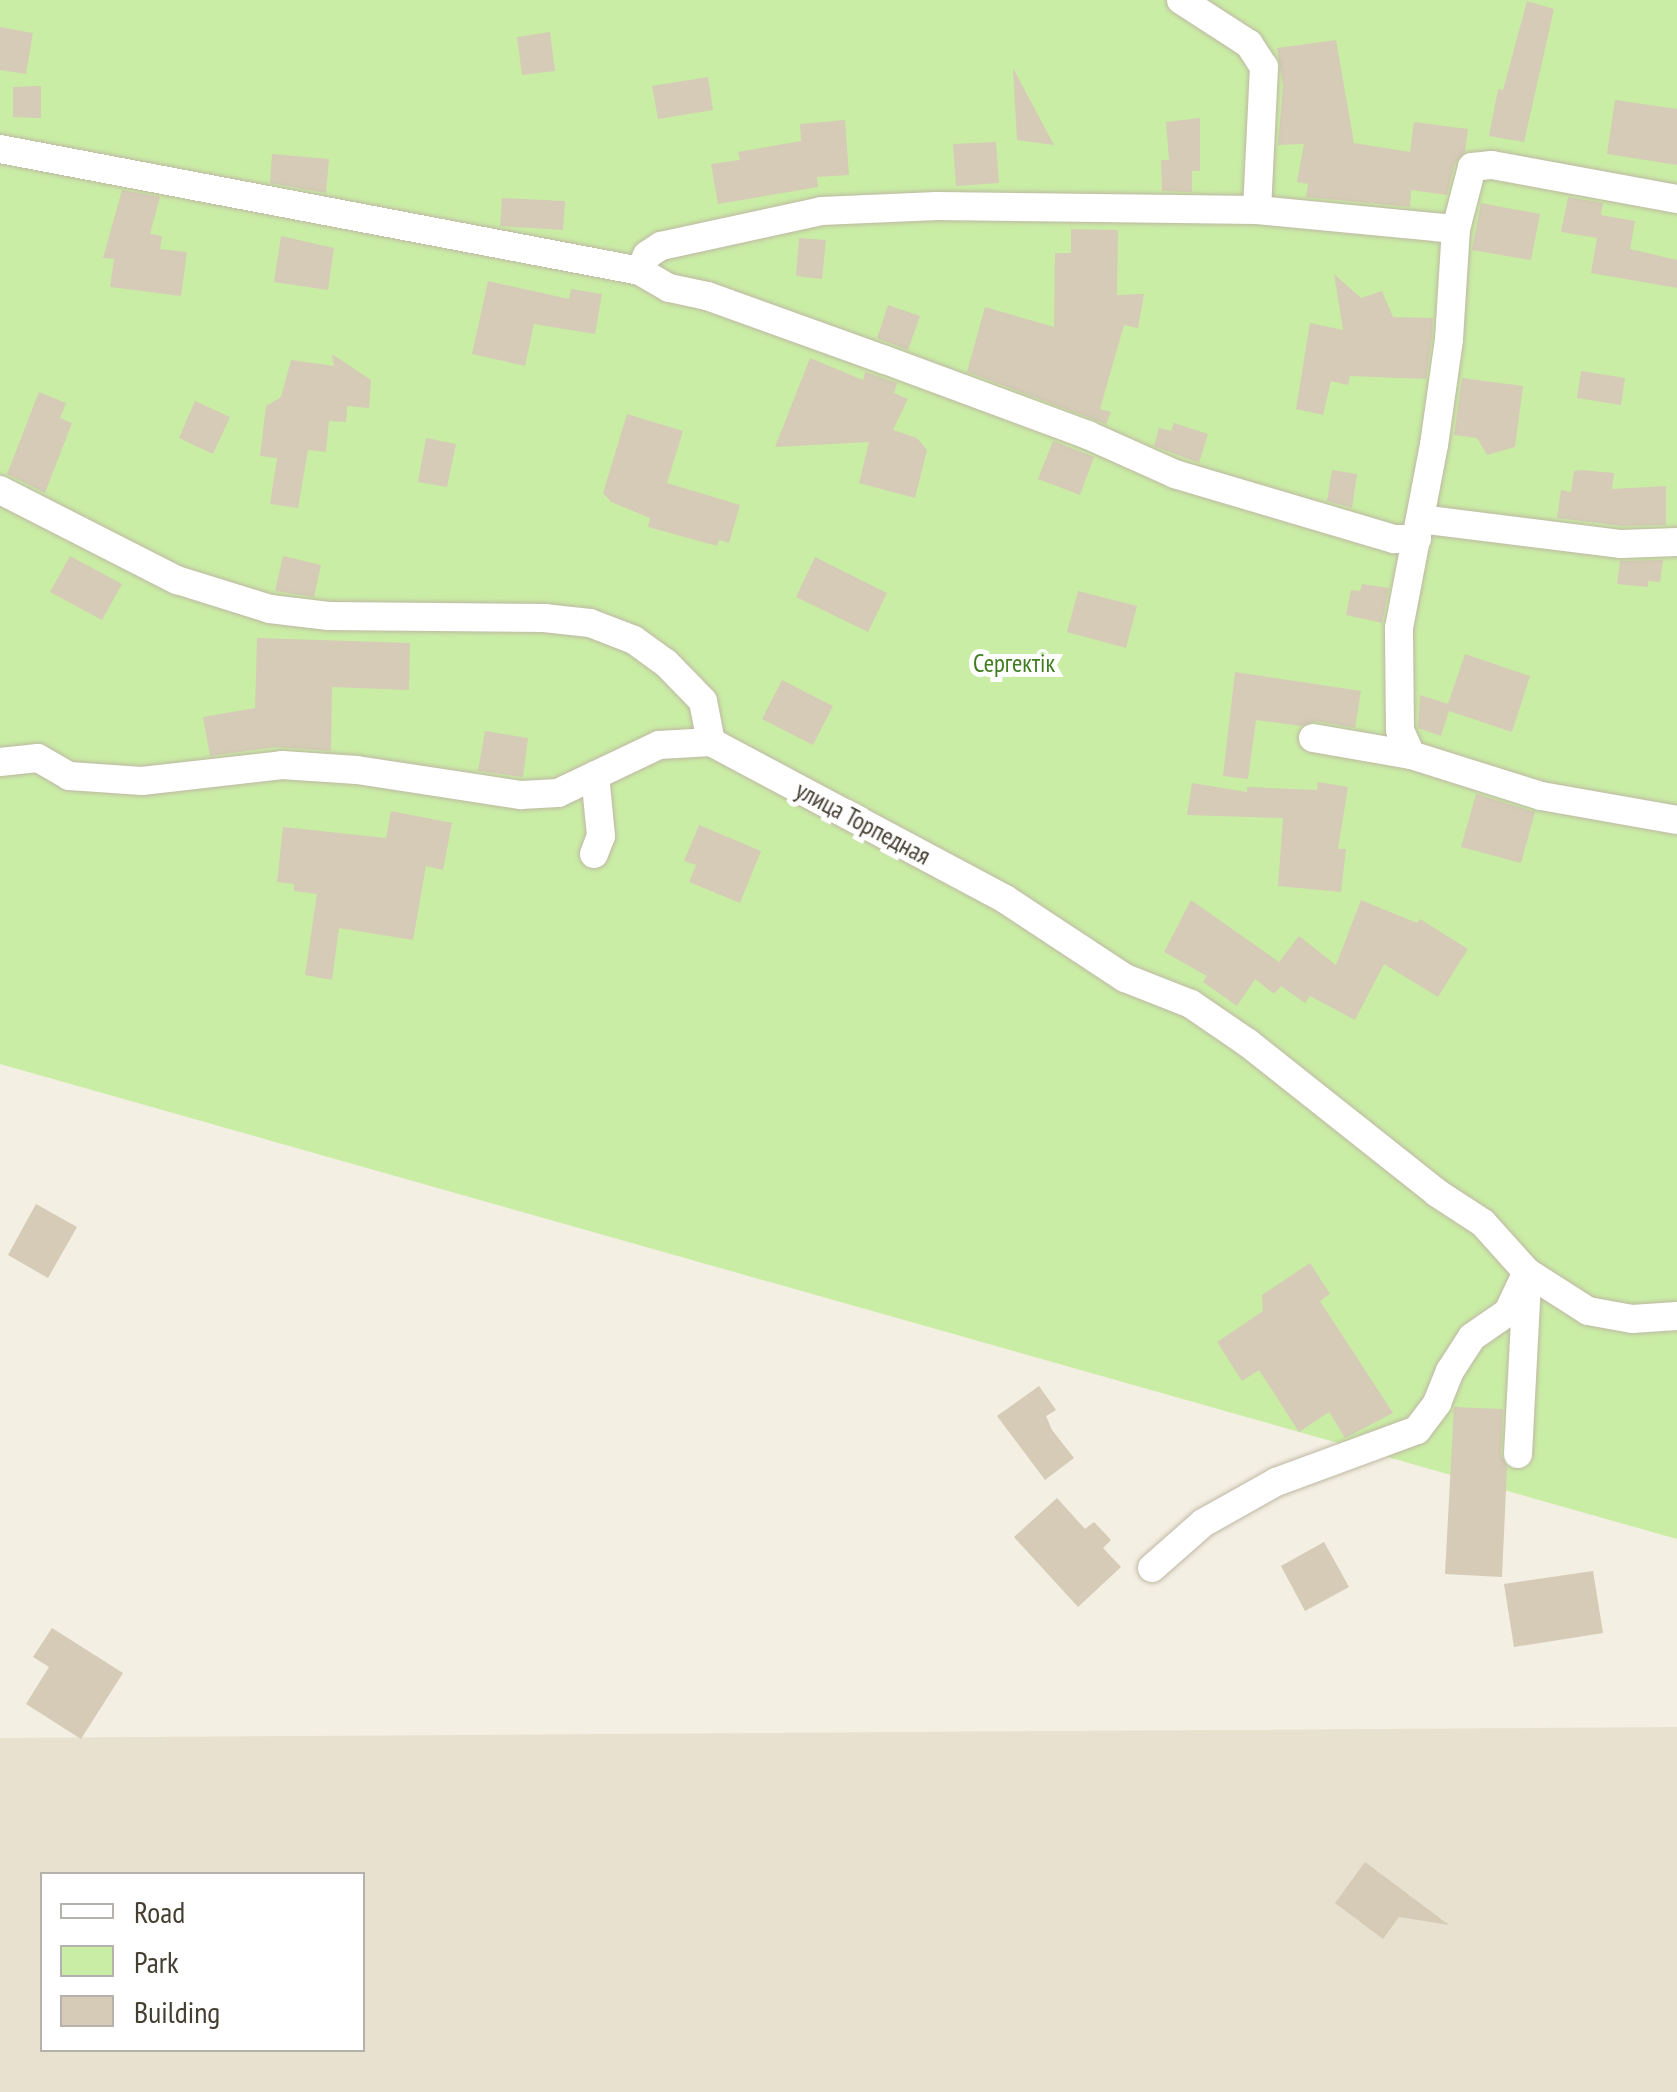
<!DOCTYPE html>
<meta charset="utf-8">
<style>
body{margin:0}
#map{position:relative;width:1677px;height:2092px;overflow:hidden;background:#f3efe2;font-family:"PT Sans Narrow",sans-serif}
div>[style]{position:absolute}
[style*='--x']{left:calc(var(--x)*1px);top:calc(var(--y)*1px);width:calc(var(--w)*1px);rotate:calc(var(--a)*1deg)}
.residential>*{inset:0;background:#e8e1cf}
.green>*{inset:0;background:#caeda5}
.building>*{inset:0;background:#d5cbb6}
.roads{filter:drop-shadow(0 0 2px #bfb7a4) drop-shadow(0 0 2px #bfb7a4)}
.street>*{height:28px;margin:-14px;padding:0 14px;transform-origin:14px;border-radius:14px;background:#fff}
span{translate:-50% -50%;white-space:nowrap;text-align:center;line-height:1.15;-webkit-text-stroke:10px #fff;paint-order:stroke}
.park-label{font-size:25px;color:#407d1f}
.street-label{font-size:25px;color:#453f32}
.legend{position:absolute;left:40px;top:1872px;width:325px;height:180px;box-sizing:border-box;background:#fff;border:2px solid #b5b2ad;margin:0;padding:12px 18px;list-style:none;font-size:30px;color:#453f32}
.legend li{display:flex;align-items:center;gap:20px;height:50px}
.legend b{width:50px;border:2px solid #b5b2ad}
</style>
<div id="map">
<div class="residential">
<i style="clip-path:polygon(evenodd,1677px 1727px,1677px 2092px,0 2092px,0 1738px,1677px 1727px,42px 1874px,362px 1874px,362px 2050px,42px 2050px,42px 1874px)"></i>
</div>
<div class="green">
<i style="clip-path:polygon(0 0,1677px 0,1677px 1539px,0 1064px)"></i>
</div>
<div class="building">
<i style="clip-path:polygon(1527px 1px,1554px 9px,1524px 142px,1489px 136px,1498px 89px,1503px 90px)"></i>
<i style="clip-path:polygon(0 27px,33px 33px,26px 74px,0 70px)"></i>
<i style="clip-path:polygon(550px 32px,555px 71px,522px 75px,517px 37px)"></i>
<i style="clip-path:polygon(1336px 40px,1354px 143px,1410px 152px,1414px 122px,1468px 129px,1465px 152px,1455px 163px,1447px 195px,1411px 190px,1410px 207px,1306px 197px,1308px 184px,1297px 182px,1304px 144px,1278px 145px,1283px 86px,1277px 48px)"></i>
<i style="clip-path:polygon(1013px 68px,1054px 145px,1017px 140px)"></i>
<i style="clip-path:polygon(708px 77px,713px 110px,658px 119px,652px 86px)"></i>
<i style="clip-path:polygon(41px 86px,41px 118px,13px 117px,13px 87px)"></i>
<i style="clip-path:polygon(1615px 100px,1677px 109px,1677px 165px,1607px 154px)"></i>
<i style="clip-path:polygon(1200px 118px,1200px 171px,1192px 171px,1192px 192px,1162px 191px,1161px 160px,1169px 160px,1166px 122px)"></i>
<i style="clip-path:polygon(845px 120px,849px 175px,817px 177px,818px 187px,718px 204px,711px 164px,740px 160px,738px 152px,801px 141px,800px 124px)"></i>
<i style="clip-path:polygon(996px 142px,999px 183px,956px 186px,953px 144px)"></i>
<i style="clip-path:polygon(272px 154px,329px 159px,326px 193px,270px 183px)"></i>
<i style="clip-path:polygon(122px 190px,160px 197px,150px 234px,162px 236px,160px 249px,187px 252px,181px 296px,110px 287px,114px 259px,103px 258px)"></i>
<i style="clip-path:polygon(1568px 197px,1603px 203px,1601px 215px,1635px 221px,1630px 249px,1677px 260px,1677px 288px,1591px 273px,1597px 238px,1561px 232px)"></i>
<i style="clip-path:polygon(502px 198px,565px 201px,563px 230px,500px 226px)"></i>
<i style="clip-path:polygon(1481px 203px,1540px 214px,1531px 260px,1472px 250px)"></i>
<i style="clip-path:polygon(1071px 229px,1118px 230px,1117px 295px,1144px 294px,1138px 328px,1124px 325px,1100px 409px,1111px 412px,1106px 424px,967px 372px,985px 307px,1054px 327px,1055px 253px,1071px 253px)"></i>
<i style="clip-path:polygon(281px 236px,334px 248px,328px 290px,274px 282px)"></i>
<i style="clip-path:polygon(799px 238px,826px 240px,822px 279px,796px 276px)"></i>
<i style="clip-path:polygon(1334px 274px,1361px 298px,1382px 291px,1393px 317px,1433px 318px,1432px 337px,1426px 379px,1350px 376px,1348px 385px,1331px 381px,1323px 415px,1296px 409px,1310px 323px,1343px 330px)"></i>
<i style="clip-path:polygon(488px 281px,569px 299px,571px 289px,602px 294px,595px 334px,534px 324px,525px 366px,472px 354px)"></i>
<i style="clip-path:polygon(888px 305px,920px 316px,908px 350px,877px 338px)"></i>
<i style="clip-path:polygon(332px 354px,371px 380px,369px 408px,347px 406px,346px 422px,329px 421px,326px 452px,308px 450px,298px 508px,270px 504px,277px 458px,260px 456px,266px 406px,281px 397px,291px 360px,334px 366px)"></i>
<i style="clip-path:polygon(810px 358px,863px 380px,865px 372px,897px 383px,894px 393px,908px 399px,893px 430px,917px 438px,927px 450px,915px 498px,859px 483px,869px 442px,775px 447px)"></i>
<i style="clip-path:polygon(1581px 371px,1625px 378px,1621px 405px,1577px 398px)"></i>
<i style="clip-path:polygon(1462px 378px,1523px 386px,1515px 447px,1487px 455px,1477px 438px,1454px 435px)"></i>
<i style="clip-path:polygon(39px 392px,66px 403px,60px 418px,72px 423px,45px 493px,7px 474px)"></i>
<i style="clip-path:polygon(195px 401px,230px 417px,213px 454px,179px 438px)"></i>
<i style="clip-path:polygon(627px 414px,683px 431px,667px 483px,740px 505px,729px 543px,719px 540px,717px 546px,648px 527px,650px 518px,611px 502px,603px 493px)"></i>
<i style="clip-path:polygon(1174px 423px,1208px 434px,1199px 463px,1154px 446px,1159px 428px,1171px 431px)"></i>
<i style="clip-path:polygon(426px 438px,456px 444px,447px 487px,418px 482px)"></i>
<i style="clip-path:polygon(1053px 441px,1094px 457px,1080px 495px,1038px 479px)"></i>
<i style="clip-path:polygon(1332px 470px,1357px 474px,1352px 508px,1327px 501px)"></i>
<i style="clip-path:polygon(1581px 470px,1614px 473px,1612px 489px,1666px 486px,1666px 525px,1622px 526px,1557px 518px,1561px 490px,1571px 492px,1574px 471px)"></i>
<i style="clip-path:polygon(70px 556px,122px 584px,102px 620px,50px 592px)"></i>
<i style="clip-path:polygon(283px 556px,321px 565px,314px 597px,275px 591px)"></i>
<i style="clip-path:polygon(815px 557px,887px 593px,868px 632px,796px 597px)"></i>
<i style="clip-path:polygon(1663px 560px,1660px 582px,1648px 581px,1648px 587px,1617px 584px,1620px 561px)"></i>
<i style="clip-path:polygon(1362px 584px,1389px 588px,1382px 623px,1346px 615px,1351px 590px,1360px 591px)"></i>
<i style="clip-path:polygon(1078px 591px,1137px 606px,1126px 648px,1067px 632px)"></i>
<i style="clip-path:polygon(257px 638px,410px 643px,409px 690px,332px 687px,331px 751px,277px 747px,210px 756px,203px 717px,255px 708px)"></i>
<i style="clip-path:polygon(1465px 654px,1530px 676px,1512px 732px,1449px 711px,1441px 736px,1418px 728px,1420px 695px,1448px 704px)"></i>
<i style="clip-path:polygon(1235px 672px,1361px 691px,1355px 728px,1316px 721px,1301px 726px,1256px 720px,1248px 779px,1223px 776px)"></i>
<i style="clip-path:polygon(782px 680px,833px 706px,813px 745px,762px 719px)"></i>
<i style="clip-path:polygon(485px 731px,528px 738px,523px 777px,478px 771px)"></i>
<i style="clip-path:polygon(1318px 782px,1348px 787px,1338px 849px,1346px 849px,1341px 892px,1278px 886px,1283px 818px,1187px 815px,1192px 783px,1247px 792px,1247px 787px,1317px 790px)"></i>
<i style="clip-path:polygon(1476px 794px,1535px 812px,1521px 863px,1461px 847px)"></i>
<i style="clip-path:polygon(391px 811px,452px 823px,443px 870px,426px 866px,413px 940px,339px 928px,332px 980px,305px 975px,317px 894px,294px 891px,294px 884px,277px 882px,283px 827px,386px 838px)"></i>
<i style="clip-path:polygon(699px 825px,761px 851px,740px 903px,689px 882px,696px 865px,684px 861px)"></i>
<i style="clip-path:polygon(1191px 900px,1279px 962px,1299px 936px,1336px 965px,1361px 900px,1417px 923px,1420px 919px,1468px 949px,1438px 997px,1384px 964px,1355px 1020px,1310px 996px,1305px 1003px,1281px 986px,1274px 994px,1255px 979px,1237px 1006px,1203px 982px,1207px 976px,1164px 952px)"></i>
<i style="clip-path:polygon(36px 1204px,77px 1227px,48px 1278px,8px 1255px)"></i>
<i style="clip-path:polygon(1310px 1263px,1330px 1294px,1320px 1301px,1393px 1413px,1345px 1438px,1329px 1412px,1299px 1432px,1259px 1370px,1242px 1381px,1217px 1342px,1263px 1311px,1262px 1295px)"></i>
<i style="clip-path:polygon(1039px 1386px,1056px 1410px,1046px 1416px,1052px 1430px,1074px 1458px,1045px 1480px,997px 1416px)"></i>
<i style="clip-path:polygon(1454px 1407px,1503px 1409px,1501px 1453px,1507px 1467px,1502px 1577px,1445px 1574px)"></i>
<i style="clip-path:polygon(1057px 1498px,1085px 1529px,1094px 1522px,1111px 1540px,1103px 1548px,1121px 1567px,1078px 1607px,1014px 1537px)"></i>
<i style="clip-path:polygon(1324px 1542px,1349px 1587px,1305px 1611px,1281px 1566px)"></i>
<i style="clip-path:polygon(1593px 1571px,1603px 1633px,1514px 1647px,1504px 1584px)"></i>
<i style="clip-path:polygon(52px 1628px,123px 1673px,81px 1739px,26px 1704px,49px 1667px,33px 1657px)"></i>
<i style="clip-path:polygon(1365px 1862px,1449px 1925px,1399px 1917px,1383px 1939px,1335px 1903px)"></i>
</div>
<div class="roads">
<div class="street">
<i style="--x:1181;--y:0;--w:81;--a:32.9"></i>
<i style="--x:1249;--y:44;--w:27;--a:57"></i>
<i style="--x:1264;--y:67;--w:143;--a:92.8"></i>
<i style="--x:0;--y:149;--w:652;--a:10.79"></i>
<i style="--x:0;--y:490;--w:199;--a:27"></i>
<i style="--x:177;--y:580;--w:97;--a:17.3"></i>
<i style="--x:270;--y:609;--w:59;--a:6.8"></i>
<i style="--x:329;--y:616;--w:215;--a:0.5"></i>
<i style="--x:544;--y:618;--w:46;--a:6.2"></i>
<i style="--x:590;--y:623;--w:47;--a:21.1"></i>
<i style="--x:634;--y:640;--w:39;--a:36"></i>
<i style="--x:666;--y:663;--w:53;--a:45.8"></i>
<i style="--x:703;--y:701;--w:42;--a:79"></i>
<i style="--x:711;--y:742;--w:333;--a:28.1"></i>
<i style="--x:1005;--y:899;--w:144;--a:33.4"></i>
<i style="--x:1125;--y:978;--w:71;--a:21.5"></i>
<i style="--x:1191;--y:1004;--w:69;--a:34.4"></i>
<i style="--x:1248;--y:1043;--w:241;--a:38.4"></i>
<i style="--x:1437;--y:1193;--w:55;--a:33.1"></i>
<i style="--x:1483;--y:1223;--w:66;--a:48.1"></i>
<i style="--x:1527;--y:1272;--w:72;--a:32.6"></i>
<i style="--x:1588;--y:1311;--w:45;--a:10.3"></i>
<i style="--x:1632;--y:1319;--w:45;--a:-3.8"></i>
<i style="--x:1420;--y:519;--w:203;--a:7.1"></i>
<i style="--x:1621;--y:544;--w:56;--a:-2"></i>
<i style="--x:1417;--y:539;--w:23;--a:180"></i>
<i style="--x:1394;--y:539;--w:228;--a:-163.5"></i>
<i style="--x:1175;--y:474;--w:95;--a:-155.9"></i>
<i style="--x:1088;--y:435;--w:216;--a:-159.7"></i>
<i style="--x:885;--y:360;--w:189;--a:-160.2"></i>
<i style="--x:707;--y:296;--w:39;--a:-168"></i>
<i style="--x:669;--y:288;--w:34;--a:-150"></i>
<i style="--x:640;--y:271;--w:17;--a:-66"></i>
<i style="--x:647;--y:255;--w:17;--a:-33"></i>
<i style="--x:661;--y:246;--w:164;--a:-12.3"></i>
<i style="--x:821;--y:211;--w:116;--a:-2.5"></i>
<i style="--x:937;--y:206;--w:320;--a:0.7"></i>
<i style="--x:1257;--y:210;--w:200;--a:5.5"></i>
<i style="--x:1313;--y:738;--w:99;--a:9.8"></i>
<i style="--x:1411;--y:755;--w:136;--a:17.5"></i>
<i style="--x:1541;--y:796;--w:138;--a:10"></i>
<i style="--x:1411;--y:755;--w:27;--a:-114"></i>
<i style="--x:1400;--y:730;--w:102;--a:-90.6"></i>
<i style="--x:1399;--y:628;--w:186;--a:-79.2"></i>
<i style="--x:1434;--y:445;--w:107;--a:-81.9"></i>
<i style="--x:1449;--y:339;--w:110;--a:-86.4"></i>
<i style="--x:1456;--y:229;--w:64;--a:-75.5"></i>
<i style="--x:1472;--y:167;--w:20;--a:-6"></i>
<i style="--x:1492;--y:165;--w:188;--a:10.4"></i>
<i style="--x:0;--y:762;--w:38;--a:-6"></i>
<i style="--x:38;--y:758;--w:36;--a:30"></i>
<i style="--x:69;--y:776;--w:73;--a:3.9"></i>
<i style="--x:142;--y:781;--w:141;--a:-6.5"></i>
<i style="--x:282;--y:765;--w:75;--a:3.8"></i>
<i style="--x:357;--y:770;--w:166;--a:8.7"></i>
<i style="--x:521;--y:795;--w:37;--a:-3"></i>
<i style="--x:558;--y:793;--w:112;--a:-25.4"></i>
<i style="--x:659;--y:745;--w:52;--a:-3.3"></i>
<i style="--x:594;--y:854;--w:19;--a:-69"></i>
<i style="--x:601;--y:836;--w:61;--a:-95.6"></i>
<i style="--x:1518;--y:1454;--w:171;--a:-87"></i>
<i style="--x:1152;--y:1568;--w:68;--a:-41.4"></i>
<i style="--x:1203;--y:1523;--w:84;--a:-29.3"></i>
<i style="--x:1276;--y:1482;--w:150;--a:-20.2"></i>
<i style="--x:1417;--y:1430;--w:34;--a:-53"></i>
<i style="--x:1437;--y:1403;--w:35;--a:-68"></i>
<i style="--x:1450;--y:1371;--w:40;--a:-57.1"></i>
<i style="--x:1472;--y:1337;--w:44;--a:-34.8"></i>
<i style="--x:1508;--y:1312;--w:44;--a:-64.6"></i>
</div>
</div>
<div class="park-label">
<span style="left:1014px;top:663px">Сергектік</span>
</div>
<div class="street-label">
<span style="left:863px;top:823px;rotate:28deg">улица Торпедная</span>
</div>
<ul class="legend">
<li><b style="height:12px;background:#fff"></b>Road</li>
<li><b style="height:28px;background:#caeda5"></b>Park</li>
<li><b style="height:28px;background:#d5cbb6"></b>Building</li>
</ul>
</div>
